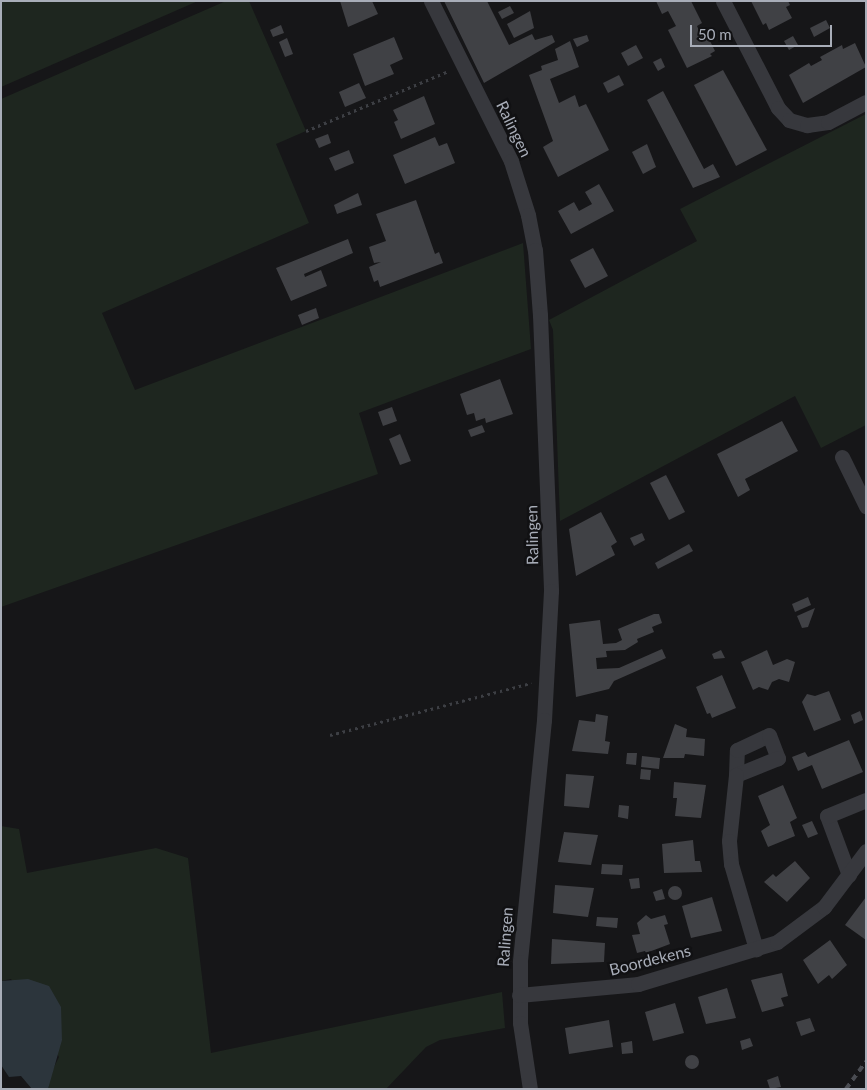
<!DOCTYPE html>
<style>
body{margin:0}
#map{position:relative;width:867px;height:1090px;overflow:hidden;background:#161618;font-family:Lato,sans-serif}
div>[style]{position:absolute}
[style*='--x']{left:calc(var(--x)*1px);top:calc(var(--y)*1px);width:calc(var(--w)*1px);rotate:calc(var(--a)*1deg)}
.green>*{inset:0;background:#1e261f}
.water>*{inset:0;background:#2c353c}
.building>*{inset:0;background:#404145}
.round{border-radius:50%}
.path>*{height:3px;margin-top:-1.5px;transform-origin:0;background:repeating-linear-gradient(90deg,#3d3f44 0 2.5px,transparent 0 6.5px)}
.street>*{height:15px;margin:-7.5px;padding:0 7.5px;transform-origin:7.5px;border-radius:7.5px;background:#37383d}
.rail>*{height:4px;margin-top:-2px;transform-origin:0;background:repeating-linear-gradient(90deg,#4a4c52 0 6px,transparent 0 11px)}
span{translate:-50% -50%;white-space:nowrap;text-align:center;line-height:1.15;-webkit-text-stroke:5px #111113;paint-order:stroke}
.street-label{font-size:16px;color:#a8adb8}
.frame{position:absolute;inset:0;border:2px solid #a8adb8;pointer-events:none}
.scale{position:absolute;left:690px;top:25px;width:142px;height:22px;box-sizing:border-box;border:2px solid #a8adb8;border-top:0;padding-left:6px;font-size:15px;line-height:18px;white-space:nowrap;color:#a8adb8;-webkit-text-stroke:4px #111113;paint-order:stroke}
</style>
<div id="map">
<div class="green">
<i style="clip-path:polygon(1px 1px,198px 1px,1px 87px)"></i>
<i style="clip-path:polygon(226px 1px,249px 1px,306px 131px,276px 144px,309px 223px,102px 313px,135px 390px,523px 243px,531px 349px,359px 413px,378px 474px,1px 607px,1px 99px)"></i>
<i style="clip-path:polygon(866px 114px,866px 425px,821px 448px,795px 396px,560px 521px,553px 330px,549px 320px,697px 241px,680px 209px)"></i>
<i style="clip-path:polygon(1px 826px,19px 829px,27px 873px,156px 848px,188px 858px,211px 1053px,502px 992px,505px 1028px,440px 1040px,426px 1047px,386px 1089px,48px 1089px,50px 1075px,59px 1057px,11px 979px,1px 981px)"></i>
</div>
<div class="water">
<i style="clip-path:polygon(28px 979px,49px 986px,61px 1007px,62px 1040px,48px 1089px,32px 1089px,21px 1076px,9px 1077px,1px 1065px,1px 981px)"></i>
</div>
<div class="building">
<i style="clip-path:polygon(340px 1px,372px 1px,378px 14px,348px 27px)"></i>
<i style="clip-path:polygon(444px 1px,487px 1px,509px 45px,532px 34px,535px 40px,552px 35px,555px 42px,484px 83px)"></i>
<i style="clip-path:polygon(656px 1px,691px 1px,702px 23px,697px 26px,701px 35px,706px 33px,715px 51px,710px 54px,712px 56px,687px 68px,668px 30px,676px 26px,668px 11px,662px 14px)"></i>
<i style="clip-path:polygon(751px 1px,788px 1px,790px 5px,786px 7px,792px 18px,769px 30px,766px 23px,763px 25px)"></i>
<i style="clip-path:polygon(510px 6px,514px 13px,502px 19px,498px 12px)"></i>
<i style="clip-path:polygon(530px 11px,534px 28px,514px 38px,507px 24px)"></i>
<i style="clip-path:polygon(826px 20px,830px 28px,814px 37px,810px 28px)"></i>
<i style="clip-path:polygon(281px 25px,284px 33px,273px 37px,270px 30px)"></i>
<i style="clip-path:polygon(587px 35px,589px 41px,577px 47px,573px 39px)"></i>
<i style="clip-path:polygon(793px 36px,798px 45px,789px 50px,784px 41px)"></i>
<i style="clip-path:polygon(394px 37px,403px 59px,390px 65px,394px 74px,365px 86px,353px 54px)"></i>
<i style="clip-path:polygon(287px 38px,293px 54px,285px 57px,279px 42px)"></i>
<i style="clip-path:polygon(570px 41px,579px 67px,550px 79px,559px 103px,575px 95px,579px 107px,586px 104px,609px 150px,558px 177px,543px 147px,553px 141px,529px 75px,542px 70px,541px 66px,558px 60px,555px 49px)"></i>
<i style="clip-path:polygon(855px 43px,866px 67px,803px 103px,789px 75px,809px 63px,811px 66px,822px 60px,820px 57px,842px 45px,843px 49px)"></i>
<i style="clip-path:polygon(636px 45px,643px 58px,628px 66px,621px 53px)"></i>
<i style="clip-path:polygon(661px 58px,665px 67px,658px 71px,653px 62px)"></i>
<i style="clip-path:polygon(723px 70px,767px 150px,736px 166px,694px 85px)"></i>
<i style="clip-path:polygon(619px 75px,624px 85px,608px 93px,603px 83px)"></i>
<i style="clip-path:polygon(359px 83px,366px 98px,345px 107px,339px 92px)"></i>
<i style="clip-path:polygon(663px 91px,704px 169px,713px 164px,720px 177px,693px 188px,647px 100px)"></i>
<i style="clip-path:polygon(424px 96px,435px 124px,401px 139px,394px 122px,398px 120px,393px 110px)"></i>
<i style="clip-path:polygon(328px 134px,331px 143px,319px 148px,315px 139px)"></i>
<i style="clip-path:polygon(435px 137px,439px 146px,447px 143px,455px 163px,405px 184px,393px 155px)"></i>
<i style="clip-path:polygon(647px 144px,656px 167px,643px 174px,632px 152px)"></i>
<i style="clip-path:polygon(349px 150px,354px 163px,335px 171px,329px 158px)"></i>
<i style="clip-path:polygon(599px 184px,614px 211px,571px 234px,558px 211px,574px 202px,579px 211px,592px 204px,585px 192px)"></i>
<i style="clip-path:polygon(358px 193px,362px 205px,337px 214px,334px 205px)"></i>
<i style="clip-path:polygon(416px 200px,435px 254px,439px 252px,443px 263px,380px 287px,378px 280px,374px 282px,369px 267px,381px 262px,374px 263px,369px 247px,386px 241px,376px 214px)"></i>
<i style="clip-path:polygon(348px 239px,353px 253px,304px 274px,305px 277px,321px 270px,327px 286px,291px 301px,276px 268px)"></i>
<i style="clip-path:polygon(593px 248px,608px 276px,585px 288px,570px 260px)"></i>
<i style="clip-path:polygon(316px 308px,319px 318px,302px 325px,298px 315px)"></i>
<i style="clip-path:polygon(500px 379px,513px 414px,486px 423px,485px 418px,476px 421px,474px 413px,467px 415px,460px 394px)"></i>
<i style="clip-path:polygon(392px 407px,397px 421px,383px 426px,378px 412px)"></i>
<i style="clip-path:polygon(782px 421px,798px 451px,745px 479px,750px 490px,738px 497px,717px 454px)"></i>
<i style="clip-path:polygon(482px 425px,485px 432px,471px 437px,468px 430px)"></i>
<i style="clip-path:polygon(400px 434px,411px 461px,400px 465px,389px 439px)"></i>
<i style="clip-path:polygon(666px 475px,685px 512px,669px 520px,650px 483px)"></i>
<i style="clip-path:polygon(601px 512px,617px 542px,611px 546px,615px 555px,576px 576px,569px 529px)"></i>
<i style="clip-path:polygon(642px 533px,645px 540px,634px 546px,630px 538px)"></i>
<i style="clip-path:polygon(689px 544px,693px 551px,658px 569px,655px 563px)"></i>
<i style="clip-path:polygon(808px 597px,811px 605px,795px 612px,792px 604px)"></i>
<i style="clip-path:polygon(815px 608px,808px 627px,802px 628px,797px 616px)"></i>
<i style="clip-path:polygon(654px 614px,659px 614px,662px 623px,652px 627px,654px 632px,637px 639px,638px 642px,625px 650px,606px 651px,607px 657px,596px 658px,597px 669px,619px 668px,662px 649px,666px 658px,614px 681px,609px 689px,576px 697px,569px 624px,600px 620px,603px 644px,616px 643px,622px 640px,618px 629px)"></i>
<i style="clip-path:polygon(721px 650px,725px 658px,714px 659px,712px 654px)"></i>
<i style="clip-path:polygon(767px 650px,773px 665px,787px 659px,795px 662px,789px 682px,779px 679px,772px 682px,768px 690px,759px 687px,753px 690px,741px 662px)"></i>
<i style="clip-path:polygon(722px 675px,736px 708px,712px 718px,710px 713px,707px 714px,696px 687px)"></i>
<i style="clip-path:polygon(829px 691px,841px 720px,814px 731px,802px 702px,807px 694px,815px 696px)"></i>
<i style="clip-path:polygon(860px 711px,863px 720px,854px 724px,851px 715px)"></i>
<i style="clip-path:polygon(596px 714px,608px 716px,605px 741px,610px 742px,608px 754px,572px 751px,579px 720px,595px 722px)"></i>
<i style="clip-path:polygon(675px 724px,687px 729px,686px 737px,705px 739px,704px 756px,685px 754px,684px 758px,663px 758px)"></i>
<i style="clip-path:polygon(849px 740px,863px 772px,822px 789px,812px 765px,798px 771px,792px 757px,805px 752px,808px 757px)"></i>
<i style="clip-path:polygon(627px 753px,637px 753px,636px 765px,626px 764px)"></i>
<i style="clip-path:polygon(642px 756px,660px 758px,659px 769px,641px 767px)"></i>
<i style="clip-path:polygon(641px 769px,651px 770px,650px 780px,640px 779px)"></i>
<i style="clip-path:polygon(566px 774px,594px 776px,589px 808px,564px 806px)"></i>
<i style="clip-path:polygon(674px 782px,706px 785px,701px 818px,675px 816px,677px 798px,673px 798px)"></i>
<i style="clip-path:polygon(783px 785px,797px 818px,790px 822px,795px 836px,768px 847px,761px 831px,770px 825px,758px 796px)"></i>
<i style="clip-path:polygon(619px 805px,629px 806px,628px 819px,618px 817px)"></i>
<i style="clip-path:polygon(812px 821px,818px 834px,808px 838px,802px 825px)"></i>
<i style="clip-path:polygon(564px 832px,598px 835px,591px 865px,558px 862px)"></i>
<i style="clip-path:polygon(693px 840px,695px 861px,700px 861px,702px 872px,664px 873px,662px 844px)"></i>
<i style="clip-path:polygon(795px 861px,810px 878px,787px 902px,764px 882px,773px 874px,776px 877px)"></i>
<i style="clip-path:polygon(602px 864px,623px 865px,622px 875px,601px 874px)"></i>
<i style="clip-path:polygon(639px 878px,640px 888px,631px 889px,629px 879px)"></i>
<i style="clip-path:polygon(555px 885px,594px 888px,588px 917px,553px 913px)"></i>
<i class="round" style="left:668px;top:886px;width:14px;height:14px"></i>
<i style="clip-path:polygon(662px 889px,665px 899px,656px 901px,653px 892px)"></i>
<i style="clip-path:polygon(712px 897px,722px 931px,691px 938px,682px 906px)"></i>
<i style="clip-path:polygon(866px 897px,866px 940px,845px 925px)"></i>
<i style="clip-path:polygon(646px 915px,651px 919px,665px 915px,668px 924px,664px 925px,670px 944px,646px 953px,645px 951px,637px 953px,632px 935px,640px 934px,637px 923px)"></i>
<i style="clip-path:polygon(597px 917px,618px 918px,617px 928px,596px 926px)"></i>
<i style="clip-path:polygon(552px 939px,605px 943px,604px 962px,551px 964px)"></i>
<i style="clip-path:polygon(830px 940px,847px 965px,832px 979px,829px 975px,818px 984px,803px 960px)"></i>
<i style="clip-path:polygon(782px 973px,788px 996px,781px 998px,784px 1006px,762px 1012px,751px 980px)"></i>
<i style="clip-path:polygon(727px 988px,736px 1018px,706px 1024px,698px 997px)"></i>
<i style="clip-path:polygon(675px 1003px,684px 1033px,653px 1041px,645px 1012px)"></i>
<i style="clip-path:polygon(810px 1018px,815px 1031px,801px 1036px,796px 1022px)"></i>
<i style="clip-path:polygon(609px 1020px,613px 1047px,569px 1054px,565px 1028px)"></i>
<i style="clip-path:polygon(750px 1038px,753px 1046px,742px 1050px,740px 1041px)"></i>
<i style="clip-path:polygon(632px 1041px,633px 1053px,622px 1054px,621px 1043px)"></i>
<i class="round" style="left:685px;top:1055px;width:14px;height:14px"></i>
<i style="clip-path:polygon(778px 1076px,781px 1087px,770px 1089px,767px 1080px)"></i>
</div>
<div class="path">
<i style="--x:306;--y:131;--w:155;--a:-22.8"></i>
<i style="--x:330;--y:735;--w:208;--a:-14.5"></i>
</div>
<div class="street">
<i style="--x:431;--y:1;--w:179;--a:63.4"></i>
<i style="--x:511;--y:161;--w:57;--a:72.5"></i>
<i style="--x:528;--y:215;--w:36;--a:79"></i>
<i style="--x:535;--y:250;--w:65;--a:85.6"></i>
<i style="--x:540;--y:315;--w:276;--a:87.7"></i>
<i style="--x:551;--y:591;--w:129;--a:93.1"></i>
<i style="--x:544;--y:720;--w:243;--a:95.7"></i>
<i style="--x:520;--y:962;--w:61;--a:90"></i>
<i style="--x:520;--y:1023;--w:67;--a:81.4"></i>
<i style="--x:723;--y:1;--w:120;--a:62.8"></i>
<i style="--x:778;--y:108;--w:16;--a:47"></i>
<i style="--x:789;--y:120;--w:19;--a:16"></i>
<i style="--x:807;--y:125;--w:21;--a:-8"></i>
<i style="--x:828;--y:122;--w:43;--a:-27.8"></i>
<i style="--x:842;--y:457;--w:55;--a:63.9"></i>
<i style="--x:736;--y:775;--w:25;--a:-88"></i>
<i style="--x:737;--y:750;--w:35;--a:-25"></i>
<i style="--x:769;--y:735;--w:25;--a:69"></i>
<i style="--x:778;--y:758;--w:45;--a:158"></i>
<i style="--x:736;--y:775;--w:66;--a:96.1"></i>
<i style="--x:729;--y:841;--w:23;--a:85"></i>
<i style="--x:731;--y:864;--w:89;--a:73.6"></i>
<i style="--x:849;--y:875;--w:63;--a:-110.4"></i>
<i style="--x:827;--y:816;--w:42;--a:-22.3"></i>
<i style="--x:519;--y:995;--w:120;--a:-5.3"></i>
<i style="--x:638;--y:984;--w:145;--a:-16.8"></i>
<i style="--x:777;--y:942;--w:59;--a:-36.7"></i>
<i style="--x:824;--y:907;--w:70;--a:-53.1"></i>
</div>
<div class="rail">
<i style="--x:846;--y:1089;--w:34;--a:-54"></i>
</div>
<div class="street-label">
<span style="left:514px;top:129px;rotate:64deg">Ralingen</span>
<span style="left:532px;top:535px;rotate:-91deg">Ralingen</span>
<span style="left:505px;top:937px;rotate:-86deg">Ralingen</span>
<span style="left:650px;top:960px;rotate:-14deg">Boordekens</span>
</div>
<div class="frame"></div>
<div class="scale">50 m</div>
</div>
